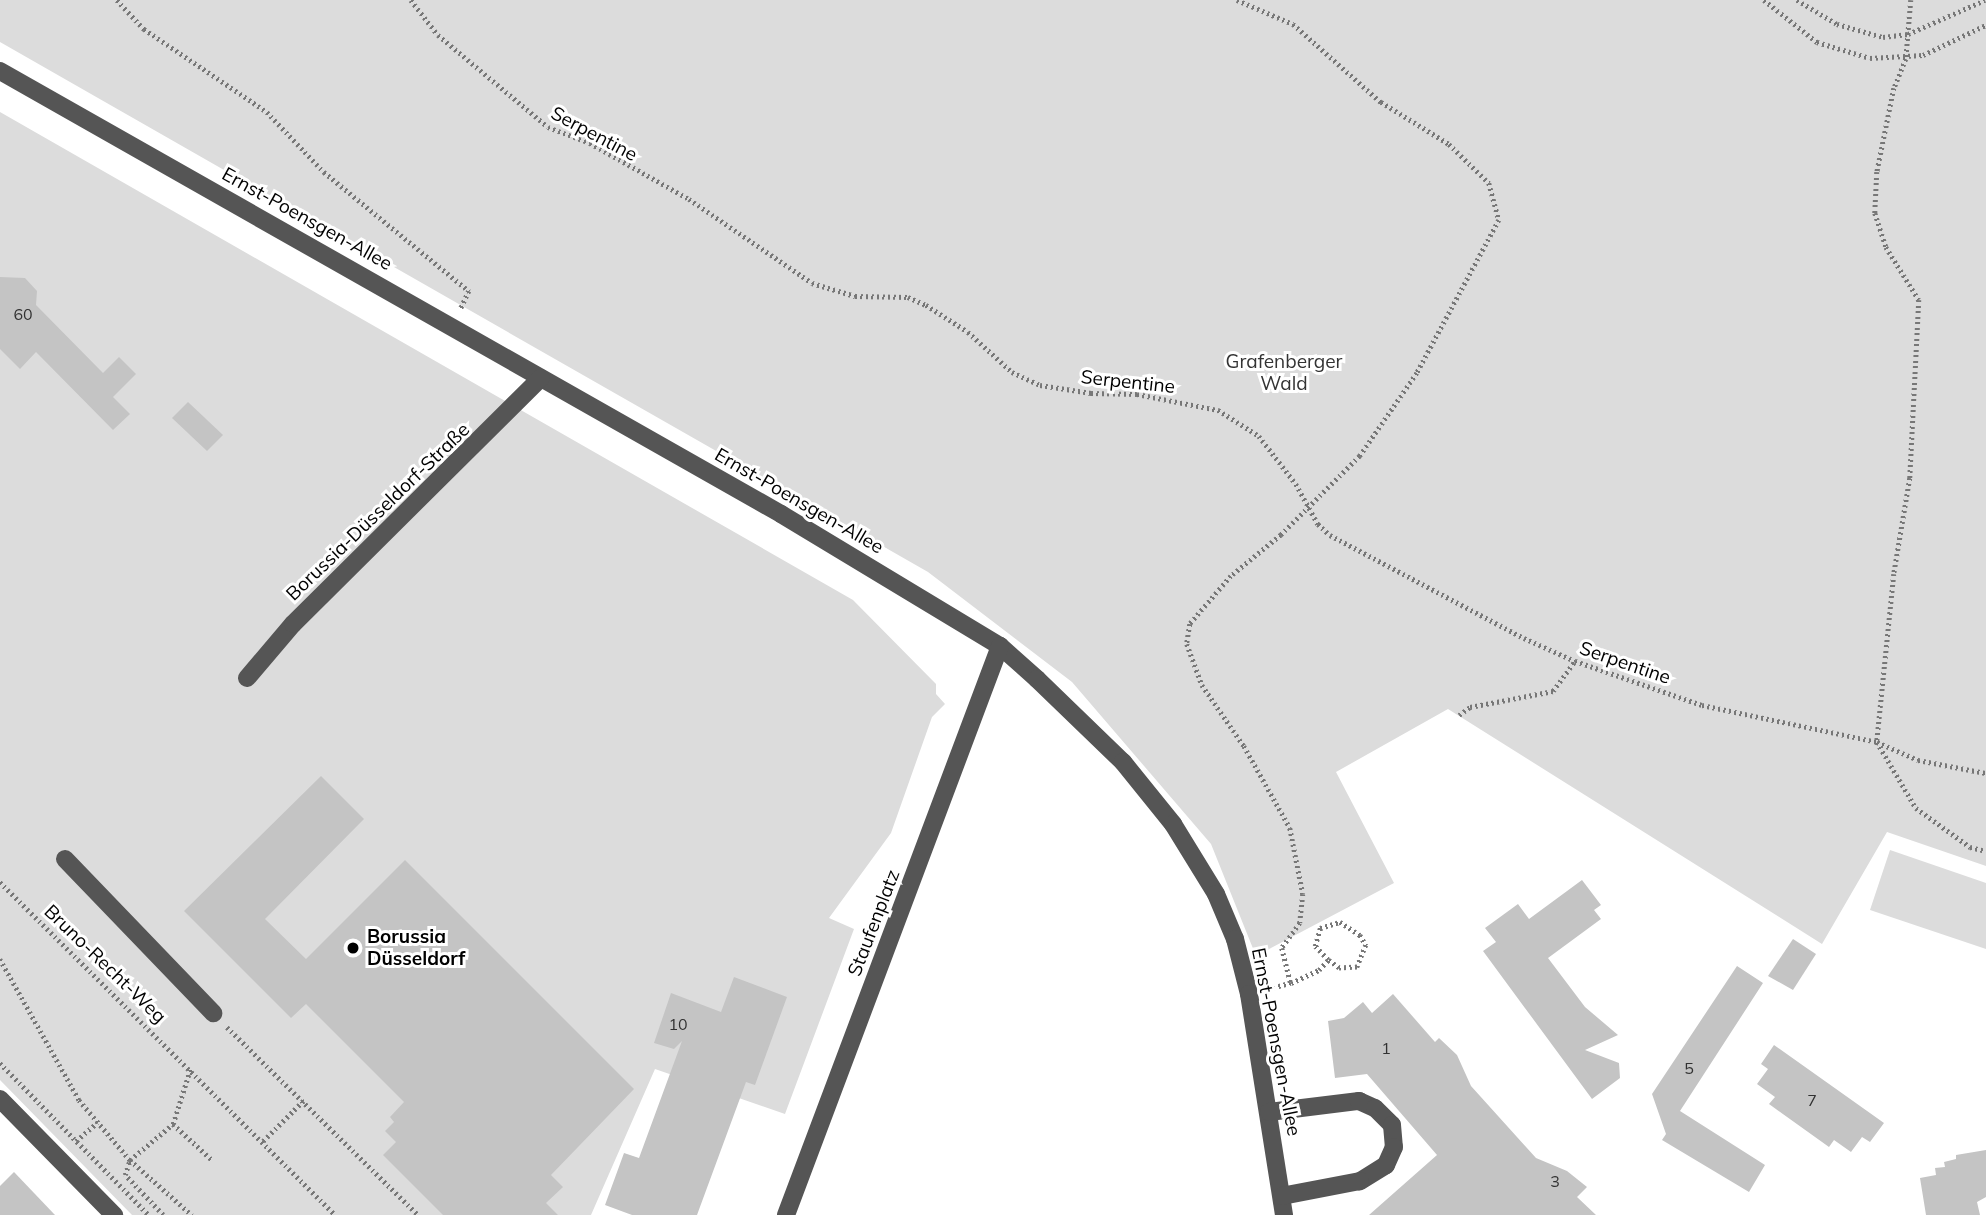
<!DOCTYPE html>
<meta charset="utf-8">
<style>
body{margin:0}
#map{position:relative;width:1986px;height:1215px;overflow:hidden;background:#fff;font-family:Mulish,sans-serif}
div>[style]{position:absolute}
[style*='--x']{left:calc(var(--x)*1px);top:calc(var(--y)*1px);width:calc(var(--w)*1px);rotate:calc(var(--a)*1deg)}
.green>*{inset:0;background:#dcdcdc}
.building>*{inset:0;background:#c4c4c4}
.path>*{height:4.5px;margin-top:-2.25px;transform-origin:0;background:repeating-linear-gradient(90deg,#777 0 2px,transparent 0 5.5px)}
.minor>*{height:18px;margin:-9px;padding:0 9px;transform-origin:9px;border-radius:9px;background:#555}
.dots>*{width:19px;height:19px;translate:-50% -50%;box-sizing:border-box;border:4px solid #fff;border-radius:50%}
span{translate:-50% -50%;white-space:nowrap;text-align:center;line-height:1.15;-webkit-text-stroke:6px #fff;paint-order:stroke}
.number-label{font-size:16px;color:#313131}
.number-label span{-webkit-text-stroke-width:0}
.street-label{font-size:19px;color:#000}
.park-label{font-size:19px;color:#333}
.poi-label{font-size:19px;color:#000;font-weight:700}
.left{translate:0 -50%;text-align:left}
</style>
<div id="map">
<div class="green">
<i style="clip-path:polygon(0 0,1986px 0,1986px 866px,1887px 832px,1822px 944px,1448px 709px,1336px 772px,1394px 883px,1256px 956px,1211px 844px,1072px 682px,928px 572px,0 42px)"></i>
<i style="clip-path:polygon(0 112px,853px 600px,936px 684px,936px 694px,945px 704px,932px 717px,891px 833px,829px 918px,854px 929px,785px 1114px,655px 1069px,591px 1215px,132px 1215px,0 1080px)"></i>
<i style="clip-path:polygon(1890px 850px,1986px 883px,1986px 949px,1870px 910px)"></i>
</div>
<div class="building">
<i style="clip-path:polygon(0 277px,25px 278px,37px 291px,36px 305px,103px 373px,119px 357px,136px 374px,113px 397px,130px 414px,113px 430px,36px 352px,20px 369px,0 349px)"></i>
<i style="clip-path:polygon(188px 402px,223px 435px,207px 451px,172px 418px)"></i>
<i style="clip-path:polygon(321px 776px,364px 819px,265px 919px,306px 959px,405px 860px,634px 1089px,551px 1175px,563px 1187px,546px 1203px,558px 1215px,443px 1215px,383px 1155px,396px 1142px,385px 1131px,394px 1122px,390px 1117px,404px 1102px,306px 1004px,291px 1018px,184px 911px)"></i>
<i style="clip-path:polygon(1582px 880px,1601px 905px,1594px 910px,1601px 919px,1548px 958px,1585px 1007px,1618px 1035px,1585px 1050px,1619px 1063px,1620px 1078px,1592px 1099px,1483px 951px,1496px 942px,1485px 928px,1518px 904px,1529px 919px)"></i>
<i style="clip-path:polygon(1793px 939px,1816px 954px,1793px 990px,1768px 976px)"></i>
<i style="clip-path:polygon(1737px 966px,1763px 983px,1680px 1111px,1765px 1165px,1749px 1192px,1662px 1140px,1666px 1134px,1652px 1094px)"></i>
<i style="clip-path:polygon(734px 977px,787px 997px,755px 1085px,746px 1082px,697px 1215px,632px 1215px,605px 1205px,624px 1153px,639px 1158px,682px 1041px,674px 1049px,654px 1043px,671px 993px,721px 1012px)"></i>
<i style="clip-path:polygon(1393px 994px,1435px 1042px,1439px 1038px,1457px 1055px,1471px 1086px,1536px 1158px,1567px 1171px,1587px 1187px,1577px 1197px,1596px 1215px,1369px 1215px,1437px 1155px,1367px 1074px,1335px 1078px,1328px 1021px,1344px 1018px,1363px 1002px,1372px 1013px)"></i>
<i style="clip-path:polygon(1774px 1045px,1884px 1123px,1870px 1142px,1862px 1137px,1851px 1152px,1834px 1140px,1829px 1147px,1769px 1104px,1775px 1097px,1757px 1084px,1768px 1069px,1761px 1064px)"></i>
<i style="clip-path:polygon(1986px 1150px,1986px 1197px,1977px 1202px,1980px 1215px,1926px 1215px,1920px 1178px,1936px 1175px,1935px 1168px,1945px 1167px,1944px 1162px,1956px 1159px,1956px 1155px)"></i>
<i style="clip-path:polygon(14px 1172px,55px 1215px,0 1215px,0 1186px)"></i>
</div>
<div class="path">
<i style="--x:117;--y:0;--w:40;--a:47"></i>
<i style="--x:144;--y:29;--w:148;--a:34"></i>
<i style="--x:267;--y:112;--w:83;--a:46.5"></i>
<i style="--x:324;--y:172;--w:188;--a:39.4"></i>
<i style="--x:469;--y:291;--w:19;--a:115"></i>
<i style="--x:411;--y:0;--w:44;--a:52.4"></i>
<i style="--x:438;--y:35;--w:143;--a:39.9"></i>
<i style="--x:548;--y:127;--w:45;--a:20.9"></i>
<i style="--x:590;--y:143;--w:114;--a:29.5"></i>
<i style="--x:689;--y:199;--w:149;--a:34.3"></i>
<i style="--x:812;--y:283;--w:45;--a:16.8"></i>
<i style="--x:855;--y:296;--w:53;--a:1.1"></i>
<i style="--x:908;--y:297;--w:20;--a:24"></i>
<i style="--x:926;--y:305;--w:50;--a:32.7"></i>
<i style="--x:968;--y:332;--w:59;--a:42.3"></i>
<i style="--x:1012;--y:372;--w:31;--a:25"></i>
<i style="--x:1040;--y:385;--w:52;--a:8.9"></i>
<i style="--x:1091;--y:393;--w:46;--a:1.2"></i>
<i style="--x:1137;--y:394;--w:83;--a:11.2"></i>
<i style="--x:1218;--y:410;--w:49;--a:32.4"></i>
<i style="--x:1259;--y:436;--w:61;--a:52.4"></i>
<i style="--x:1296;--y:484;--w:46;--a:61.2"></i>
<i style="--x:1318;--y:524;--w:16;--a:43"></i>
<i style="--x:1330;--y:535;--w:220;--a:28"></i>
<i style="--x:1524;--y:638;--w:56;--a:24.3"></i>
<i style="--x:1575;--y:661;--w:134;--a:19.1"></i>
<i style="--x:1702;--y:705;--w:179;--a:11.9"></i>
<i style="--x:1877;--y:742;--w:45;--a:23.7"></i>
<i style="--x:1918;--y:760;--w:69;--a:10.8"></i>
<i style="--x:1237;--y:0;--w:61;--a:23.2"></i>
<i style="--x:1293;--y:24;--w:118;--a:41.6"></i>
<i style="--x:1381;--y:102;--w:80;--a:31.7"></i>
<i style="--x:1449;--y:144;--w:56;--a:44.3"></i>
<i style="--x:1489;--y:183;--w:38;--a:75"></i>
<i style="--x:1499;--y:220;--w:174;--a:118.2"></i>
<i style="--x:1417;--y:373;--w:101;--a:124.5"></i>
<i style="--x:1360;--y:456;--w:112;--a:135"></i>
<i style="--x:1281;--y:535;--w:65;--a:140.6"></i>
<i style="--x:1231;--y:576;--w:63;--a:130.5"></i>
<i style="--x:1190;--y:624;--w:20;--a:99"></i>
<i style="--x:1187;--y:644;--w:44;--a:69.9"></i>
<i style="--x:1202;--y:685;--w:74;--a:55.5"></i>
<i style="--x:1244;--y:746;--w:94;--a:60.7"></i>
<i style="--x:1290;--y:828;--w:67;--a:78.9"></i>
<i style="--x:1303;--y:894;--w:29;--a:96"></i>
<i style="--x:1300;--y:923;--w:31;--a:126"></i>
<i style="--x:1282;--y:948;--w:36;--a:76"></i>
<i style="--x:1291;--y:983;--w:22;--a:164"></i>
<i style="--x:1764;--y:0;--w:68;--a:38.4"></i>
<i style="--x:1817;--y:42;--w:55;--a:16.8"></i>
<i style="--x:1870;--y:58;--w:53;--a:-3.2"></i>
<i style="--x:1923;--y:55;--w:70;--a:-25.5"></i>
<i style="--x:1797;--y:0;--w:47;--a:31"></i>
<i style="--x:1837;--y:24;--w:48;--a:15.8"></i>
<i style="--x:1883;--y:37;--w:25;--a:-7"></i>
<i style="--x:1908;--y:34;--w:84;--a:-23.8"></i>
<i style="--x:1911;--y:0;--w:59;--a:94.8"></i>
<i style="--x:1906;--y:59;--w:31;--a:112"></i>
<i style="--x:1894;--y:88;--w:86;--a:101.4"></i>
<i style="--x:1877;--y:172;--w:41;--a:92.8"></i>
<i style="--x:1875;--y:213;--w:36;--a:72"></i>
<i style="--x:1886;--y:247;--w:62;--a:58.1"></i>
<i style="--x:1919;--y:300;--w:178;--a:92.9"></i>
<i style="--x:1910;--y:478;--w:97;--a:99.5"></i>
<i style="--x:1894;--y:574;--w:169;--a:95.8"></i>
<i style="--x:1877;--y:742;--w:77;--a:59.4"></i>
<i style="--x:1916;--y:808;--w:67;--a:35.8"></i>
<i style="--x:1970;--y:847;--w:16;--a:14"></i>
<i style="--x:1459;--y:715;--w:14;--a:-36"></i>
<i style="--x:1470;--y:707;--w:85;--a:-10.9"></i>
<i style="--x:1553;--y:691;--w:37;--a:-54"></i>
<i style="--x:0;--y:882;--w:472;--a:44.8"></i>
<i style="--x:0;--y:959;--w:162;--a:60.7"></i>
<i style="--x:79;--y:1100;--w:79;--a:49.6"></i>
<i style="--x:130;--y:1160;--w:83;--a:41.6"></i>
<i style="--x:1291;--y:983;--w:31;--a:-25"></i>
<i style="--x:1319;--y:970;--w:13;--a:-48"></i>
<i style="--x:1328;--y:960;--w:19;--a:-133"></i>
<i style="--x:1315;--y:946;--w:19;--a:-74"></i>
<i style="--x:1320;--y:928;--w:21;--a:-17"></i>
<i style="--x:1340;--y:922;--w:24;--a:33"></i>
<i style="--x:1360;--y:935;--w:12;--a:59"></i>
<i style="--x:1366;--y:945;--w:24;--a:112"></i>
<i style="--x:1357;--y:967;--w:18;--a:177"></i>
<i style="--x:1339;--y:968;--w:14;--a:-144"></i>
<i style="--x:227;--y:1027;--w:268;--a:44.5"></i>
<i style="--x:0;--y:1063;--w:213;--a:45.6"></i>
<i style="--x:173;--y:1124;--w:52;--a:42.6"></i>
<i style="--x:76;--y:1141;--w:28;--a:-41"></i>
<i style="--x:263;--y:1141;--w:57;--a:-45"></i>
<i style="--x:163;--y:1215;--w:55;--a:-133.5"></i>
<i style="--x:125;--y:1175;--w:16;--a:-72"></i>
<i style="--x:130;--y:1160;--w:56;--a:-39.9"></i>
<i style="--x:173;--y:1124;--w:60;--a:-72.5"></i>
</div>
<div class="minor">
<i style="--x:0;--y:71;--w:898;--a:29.56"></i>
<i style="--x:781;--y:514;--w:256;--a:31.1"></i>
<i style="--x:1000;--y:646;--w:50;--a:41.7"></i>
<i style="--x:1037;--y:679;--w:120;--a:44"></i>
<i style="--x:1123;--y:762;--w:80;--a:51.1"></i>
<i style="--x:1173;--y:824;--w:82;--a:58.4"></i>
<i style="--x:1216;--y:894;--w:49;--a:67.1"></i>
<i style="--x:1235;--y:939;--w:57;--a:75.7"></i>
<i style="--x:1249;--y:994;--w:224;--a:81"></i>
<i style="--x:247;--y:678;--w:71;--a:-49.6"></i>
<i style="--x:293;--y:624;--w:349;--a:-44.8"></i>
<i style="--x:65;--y:859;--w:214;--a:46.1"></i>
<i style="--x:0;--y:1099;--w:163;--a:45.5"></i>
<i style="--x:1269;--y:1112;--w:91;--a:-7"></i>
<i style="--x:1359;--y:1101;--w:17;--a:24"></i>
<i style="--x:1375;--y:1108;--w:24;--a:45"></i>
<i style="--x:1392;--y:1125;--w:22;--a:85"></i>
<i style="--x:1394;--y:1147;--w:20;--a:114"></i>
<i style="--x:1386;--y:1165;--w:31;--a:148"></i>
<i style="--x:1360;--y:1181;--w:79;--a:169.1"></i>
<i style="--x:786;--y:1215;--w:608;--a:-69.39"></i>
</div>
<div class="dots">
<i style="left:353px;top:948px;background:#000"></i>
</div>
<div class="number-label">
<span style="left:23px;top:314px">60</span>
<span style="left:678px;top:1024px">10</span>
<span style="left:1386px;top:1048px">1</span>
<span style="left:1689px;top:1068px">5</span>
<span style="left:1812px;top:1100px">7</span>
<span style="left:1555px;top:1181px">3</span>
</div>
<div class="street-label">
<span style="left:594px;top:134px;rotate:28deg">Serpentine</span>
<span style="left:307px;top:219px;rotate:29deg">Ernst-Poensgen-Allee</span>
<span style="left:1128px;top:382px;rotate:6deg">Serpentine</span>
<span style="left:799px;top:501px;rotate:30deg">Ernst-Poensgen-Allee</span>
<span style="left:378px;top:512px;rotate:-44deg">Borussia-Düsseldorf-Straße</span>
<span style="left:1625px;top:663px;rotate:19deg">Serpentine</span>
<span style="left:874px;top:923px;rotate:-69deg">Staufenplatz</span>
<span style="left:105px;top:964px;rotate:44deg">Bruno-Recht-Weg</span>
<span style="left:1276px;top:1042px;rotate:79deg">Ernst-Poensgen-Allee</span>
</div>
<div class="park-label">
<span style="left:1284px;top:373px">Grafenberger<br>Wald</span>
</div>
<div class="poi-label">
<span class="left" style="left:367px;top:948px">Borussia<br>Düsseldorf</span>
</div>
</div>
